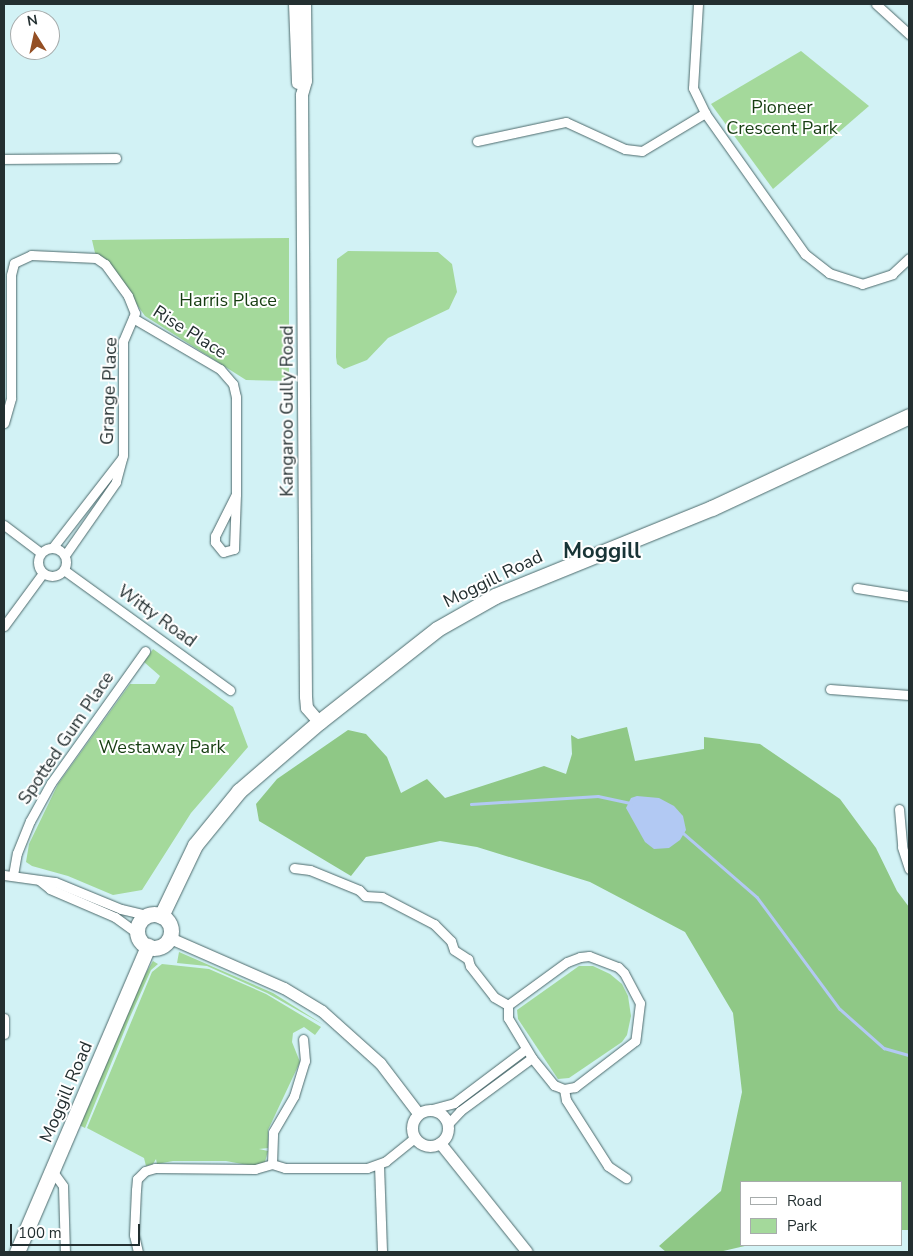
<!DOCTYPE html>
<style>
body{margin:0}
#map{position:relative;width:913px;height:1256px;overflow:hidden;background:#d2f2f5;font-family:"Nunito Sans",sans-serif}
div>[style]{position:absolute}
[style*='--x']{left:calc(var(--x)*1px);top:calc(var(--y)*1px);width:calc(var(--w)*1px);rotate:calc(var(--a)*1deg)}
.green>*{inset:0;background:#a4d99b}
.forest>*{inset:0;background:#8fc886}
.water>*{inset:0;background:#b2c9f3}
.stream>*{height:2.5px;margin:-1.25px;padding:0 1.25px;transform-origin:1.25px;border-radius:1.25px;background:#b2c9f3}
.roads{filter:drop-shadow(0 0 1px #4d6a6c) drop-shadow(0 0 1px #4d6a6c)}
.minor>*{height:9px;margin:-4.5px;padding:0 4.5px;transform-origin:4.5px;border-radius:4.5px;background:#fff}
.minor>.ring{margin:-4.5px;padding:0;box-sizing:content-box;background:none;border:9px solid #fff;border-radius:50%}
.tertiary>*{height:11px;margin:-5.5px;padding:0 5.5px;transform-origin:5.5px;border-radius:5.5px;background:#fff}
.tertiary>.ring{margin:-5.5px;padding:0;box-sizing:content-box;background:none;border:11px solid #fff;border-radius:50%}
.secondary>*{height:12px;margin:-6px;padding:0 6px;transform-origin:6px;border-radius:6px;background:#fff}
.primary>*{height:15px;margin:-7.5px;padding:0 7.5px;transform-origin:7.5px;border-radius:7.5px;background:#fff}
.primary>.ring{margin:-7.5px;padding:0;box-sizing:content-box;background:none;border:15px solid #fff;border-radius:50%}
span{translate:-50% -50%;white-space:nowrap;text-align:center;line-height:1.15;-webkit-text-stroke:4px #fff;paint-order:stroke}
.park-label{font-size:18px;color:#163d11}
.street-label{font-size:18px;color:#232f30}
.district-label{font-size:22px;color:#183436;font-weight:700}
.frame{position:absolute;inset:0;border:5px solid #232f30;pointer-events:none}
.legend{position:absolute;left:740px;top:1181px;width:162px;height:65px;box-sizing:border-box;background:#fff;border:1px solid #a7acac;margin:0;padding:6px 9px;list-style:none;font-size:15px;color:#232f30}
.legend li{display:flex;align-items:center;gap:10px;height:25px}
.legend b{width:25px;border:1px solid #a7acac}
.north{position:absolute;left:10px;top:10px;width:50px;height:50px;box-sizing:border-box;background:#fff;border:1px solid #a7acac;border-radius:50%;rotate:350deg;font-size:14px;font-weight:700;line-height:20px;text-align:center;color:#232f30}
.north::after{content:'';display:block;margin:auto;width:18px;height:22px;background:#944f24;clip-path:polygon(50% 0,100% 100%,50% 72%,0 100%)}
.scale{position:absolute;left:10px;top:1224px;width:130px;height:22px;box-sizing:border-box;border:2px solid #232f30;border-top:0;padding-left:6px;font-size:15px;line-height:18px;white-space:nowrap;color:#232f30;-webkit-text-stroke:4px #fff;paint-order:stroke}
</style>
<div id="map">
<div class="green">
<i style="clip-path:polygon(801px 51px,869px 106px,773px 189px,711px 104px)"></i>
<i style="clip-path:polygon(289px 238px,289px 381px,246px 380px,145px 316px,104px 259px,95px 253px,92px 240px)"></i>
<i style="clip-path:polygon(348px 251px,438px 252px,452px 264px,457px 292px,449px 309px,388px 338px,367px 360px,344px 369px,337px 364px,336px 357px,337px 259px)"></i>
<i style="clip-path:polygon(153px 649px,233px 707px,248px 747px,191px 813px,142px 890px,113px 895px,68px 876px,32px 866px,26px 862px,29px 844px,58px 784px,130px 684px,155px 684px,160px 676px,144px 662px)"></i>
<i style="clip-path:polygon(179px 952px,273px 993px,324px 1025px,267px 993px,207px 966px,177px 963px)"></i>
<i style="clip-path:polygon(153px 961px,158px 964px,151px 970px,130px 1017px,85px 1128px,79px 1125px,139px 985px)"></i>
<i style="clip-path:polygon(162px 964px,209px 969px,266px 994px,321px 1027px,315px 1035px,304px 1027px,293px 1033px,292px 1042px,300px 1062px,268px 1130px,268px 1148px,259px 1149px,268px 1151px,265px 1162px,253px 1166px,226px 1161px,173px 1161px,157px 1164px,156px 1159px,153px 1164px,146px 1166px,144px 1158px,87px 1128px,152px 972px)"></i>
<i style="clip-path:polygon(579px 966px,593px 966px,610px 974px,622px 984px,628px 996px,631px 1016px,627px 1035px,622px 1042px,569px 1078px,558px 1079px,518px 1019px,517px 1010px)"></i>
</div>
<div class="forest">
<i style="clip-path:polygon(627px 727px,635px 761px,704px 749px,704px 737px,760px 744px,840px 799px,876px 848px,897px 891px,909px 907px,909px 1230px,902px 1230px,902px 1182px,742px 1182px,742px 1245px,749px 1245px,719px 1252px,666px 1252px,659px 1246px,721px 1191px,742px 1092px,733px 1013px,685px 932px,590px 882px,477px 847px,440px 841px,366px 857px,351px 876px,259px 821px,256px 804px,277px 779px,348px 730px,366px 734px,387px 757px,401px 793px,427px 779px,445px 798px,544px 766px,566px 774px,572px 754px,571px 735px,578px 739px)"></i>
</div>
<div class="water">
<i style="clip-path:polygon(637px 796px,659px 798px,674px 806px,683px 816px,686px 830px,680px 840px,669px 848px,654px 849px,645px 842px,626px 808px,631px 798px)"></i>
</div>
<div class="stream">
<i style="--x:471;--y:804;--w:127;--a:-3.6"></i>
<i style="--x:598;--y:796;--w:34;--a:12"></i>
<i style="--x:682;--y:832;--w:99;--a:40.9"></i>
<i style="--x:757;--y:897;--w:139;--a:53.5"></i>
<i style="--x:840;--y:1009;--w:59;--a:41.6"></i>
<i style="--x:884;--y:1048;--w:26;--a:16"></i>
</div>
<div class="roads">
<div class="minor">
<i style="--x:698;--y:4;--w:84;--a:93.4"></i>
<i style="--x:693;--y:88;--w:28;--a:64"></i>
<i style="--x:705;--y:113;--w:173;--a:54.7"></i>
<i style="--x:805;--y:254;--w:31;--a:38"></i>
<i style="--x:829;--y:273;--w:35;--a:18"></i>
<i style="--x:862;--y:284;--w:32;--a:-18"></i>
<i style="--x:892;--y:274;--w:23;--a:-43"></i>
<i style="--x:876;--y:4;--w:45;--a:42.3"></i>
<i style="--x:477;--y:141;--w:91;--a:-12.1"></i>
<i style="--x:566;--y:122;--w:65;--a:24.6"></i>
<i style="--x:625;--y:149;--w:17;--a:7"></i>
<i style="--x:642;--y:151;--w:74;--a:-31.1"></i>
<i style="--x:4;--y:159;--w:112;--a:-0.5"></i>
<i style="--x:133;--y:318;--w:101;--a:30.4"></i>
<i style="--x:220;--y:369;--w:20;--a:49"></i>
<i style="--x:233;--y:384;--w:13;--a:77"></i>
<i style="--x:236;--y:397;--w:97;--a:90"></i>
<i style="--x:4;--y:423;--w:26;--a:-74"></i>
<i style="--x:11;--y:398;--w:123;--a:-90"></i>
<i style="--x:11;--y:275;--w:12;--a:-76"></i>
<i style="--x:14;--y:263;--w:19;--a:-25"></i>
<i style="--x:31;--y:255;--w:65;--a:2.6"></i>
<i style="--x:96;--y:258;--w:11;--a:34"></i>
<i style="--x:105;--y:264;--w:39;--a:54"></i>
<i style="--x:128;--y:296;--w:18;--a:68"></i>
<i style="--x:135;--y:313;--w:30;--a:113"></i>
<i style="--x:123;--y:341;--w:114;--a:90"></i>
<i style="--x:123;--y:455;--w:28;--a:105"></i>
<i style="--x:116;--y:482;--w:89;--a:124.9"></i>
<i style="--x:236;--y:494;--w:55;--a:92.1"></i>
<i style="--x:234;--y:549;--w:11;--a:165"></i>
<i style="--x:223;--y:552;--w:13;--a:-129"></i>
<i style="--x:215;--y:542;--w:6;--a:-90"></i>
<i style="--x:215;--y:536;--w:47;--a:-63.4"></i>
<i style="--x:4;--y:525;--w:46;--a:37.1"></i>
<i style="--x:53;--y:547;--w:113;--a:-52.2"></i>
<i class="ring" style="left:38px;top:548px;width:19px;height:19px"></i>
<i style="--x:64;--y:570;--w:205;--a:35.9"></i>
<i style="--x:857;--y:588;--w:51;--a:9.1"></i>
<i style="--x:4;--y:626;--w:66;--a:-53.7"></i>
<i style="--x:830;--y:689;--w:79;--a:4.3"></i>
<i style="--x:899;--y:809;--w:38;--a:85"></i>
<i style="--x:902;--y:847;--w:23;--a:72"></i>
<i style="--x:294;--y:868;--w:16;--a:7"></i>
<i style="--x:310;--y:870;--w:53;--a:22.2"></i>
<i style="--x:359;--y:890;--w:8;--a:45"></i>
<i style="--x:365;--y:896;--w:17;--a:3"></i>
<i style="--x:382;--y:897;--w:59;--a:27.4"></i>
<i style="--x:434;--y:924;--w:24;--a:45"></i>
<i style="--x:451;--y:941;--w:9;--a:72"></i>
<i style="--x:454;--y:950;--w:17;--a:33"></i>
<i style="--x:468;--y:959;--w:7;--a:74"></i>
<i style="--x:470;--y:966;--w:39;--a:52"></i>
<i style="--x:494;--y:997;--w:16;--a:30"></i>
<i style="--x:508;--y:1005;--w:13;--a:90"></i>
<i style="--x:508;--y:1018;--w:47;--a:59"></i>
<i style="--x:532;--y:1058;--w:35;--a:51"></i>
<i style="--x:554;--y:1085;--w:11;--a:22"></i>
<i style="--x:564;--y:1089;--w:11;--a:80"></i>
<i style="--x:566;--y:1100;--w:78;--a:57.5"></i>
<i style="--x:608;--y:1166;--w:22;--a:34"></i>
<i style="--x:4;--y:875;--w:51;--a:7.8"></i>
<i style="--x:55;--y:882;--w:71;--a:22.2"></i>
<i style="--x:121;--y:909;--w:28;--a:13"></i>
<i style="--x:13;--y:875;--w:22;--a:-80"></i>
<i style="--x:17;--y:853;--w:35;--a:-68"></i>
<i style="--x:30;--y:821;--w:43;--a:-61.1"></i>
<i style="--x:51;--y:783;--w:162;--a:-54.5"></i>
<i style="--x:39;--y:880;--w:14;--a:39"></i>
<i style="--x:50;--y:889;--w:71;--a:23.3"></i>
<i style="--x:115;--y:917;--w:29;--a:36"></i>
<i style="--x:508;--y:1005;--w:73;--a:-36.1"></i>
<i style="--x:567;--y:962;--w:14;--a:-21"></i>
<i style="--x:580;--y:957;--w:9;--a:-6"></i>
<i style="--x:589;--y:956;--w:31;--a:21"></i>
<i style="--x:618;--y:967;--w:8;--a:45"></i>
<i style="--x:624;--y:973;--w:34;--a:62"></i>
<i style="--x:640;--y:1003;--w:38;--a:97"></i>
<i style="--x:635;--y:1041;--w:76;--a:142.5"></i>
<i style="--x:575;--y:1087;--w:11;--a:170"></i>
<i style="--x:4;--y:1018;--w:16;--a:90"></i>
<i style="--x:432;--y:1109;--w:23;--a:-15"></i>
<i style="--x:454;--y:1103;--w:90;--a:-36.9"></i>
<i style="--x:448;--y:1124;--w:18;--a:-47"></i>
<i style="--x:460;--y:1111;--w:89;--a:-36.4"></i>
<i style="--x:272;--y:1164;--w:32;--a:-88"></i>
<i style="--x:273;--y:1132;--w:42;--a:-59.7"></i>
<i style="--x:294;--y:1096;--w:37;--a:-73"></i>
<i style="--x:305;--y:1061;--w:22;--a:-95"></i>
<i style="--x:379;--y:1165;--w:87;--a:88"></i>
<i style="--x:53;--y:1172;--w:17;--a:54"></i>
<i style="--x:63;--y:1186;--w:66;--a:88.3"></i>
<i style="--x:138;--y:1252;--w:17;--a:-103"></i>
<i style="--x:134;--y:1235;--w:45;--a:-87.5"></i>
<i style="--x:136;--y:1190;--w:11;--a:-85"></i>
<i style="--x:137;--y:1179;--w:11;--a:-45"></i>
<i style="--x:145;--y:1171;--w:10;--a:-17"></i>
<i style="--x:155;--y:1168;--w:100;--a:0.6"></i>
<i style="--x:255;--y:1169;--w:18;--a:-16"></i>
<i style="--x:272;--y:1164;--w:14;--a:17"></i>
<i style="--x:285;--y:1168;--w:82;--a:0"></i>
<i style="--x:367;--y:1168;--w:20;--a:-20"></i>
<i style="--x:386;--y:1161;--w:36;--a:-39"></i>
</div>
<div class="tertiary">
<i style="--x:170;--y:938;--w:124;--a:23.7"></i>
<i style="--x:284;--y:988;--w:44;--a:31.2"></i>
<i style="--x:322;--y:1011;--w:78;--a:41.9"></i>
<i style="--x:380;--y:1063;--w:63;--a:52.8"></i>
<i class="ring" style="left:412px;top:1110px;width:25px;height:25px"></i>
<i style="--x:440;--y:1143;--w:139;--a:51.4"></i>
</div>
<div class="secondary">
<i style="--x:295;--y:4;--w:79;--a:87.8"></i>
<i style="--x:305;--y:4;--w:77;--a:89.3"></i>
<i style="--x:306;--y:81;--w:15;--a:106"></i>
<i style="--x:302;--y:95;--w:602;--a:89.62"></i>
<i style="--x:306;--y:697;--w:11;--a:85"></i>
<i style="--x:307;--y:708;--w:18;--a:49"></i>
</div>
<div class="primary">
<i class="ring" style="left:137px;top:914px;width:19px;height:19px"></i>
<i style="--x:161;--y:916;--w:79;--a:-64.4"></i>
<i style="--x:195;--y:845;--w:70;--a:-50.8"></i>
<i style="--x:239;--y:791;--w:106;--a:-40.8"></i>
<i style="--x:319;--y:722;--w:150;--a:-38.2"></i>
<i style="--x:437;--y:629;--w:67;--a:-29.6"></i>
<i style="--x:495;--y:596;--w:234;--a:-22.1"></i>
<i style="--x:712;--y:508;--w:217;--a:-25"></i>
<i style="--x:17;--y:1252;--w:333;--a:-66.8"></i>
</div>
</div>
<div class="park-label">
<span style="left:782px;top:118px">Pioneer<br>Crescent Park</span>
<span style="left:228px;top:300px">Harris Place</span>
<span style="left:162px;top:747px">Westaway Park</span>
</div>
<div class="street-label">
<span style="left:190px;top:332px;rotate:32deg">Rise Place</span>
<span style="left:109px;top:391px;rotate:-88deg">Grange Place</span>
<span style="left:287px;top:411px;rotate:-90deg">Kangaroo Gully Road</span>
<span style="left:493px;top:579px;rotate:-26deg">Moggill Road</span>
<span style="left:157px;top:616px;rotate:36deg">Witty Road</span>
<span style="left:66px;top:738px;rotate:-56deg">Spotted Gum Place</span>
<span style="left:66px;top:1092px;rotate:-67deg">Moggill Road</span>
</div>
<div class="district-label">
<span style="left:602px;top:552px">Moggill</span>
</div>
<div class="frame"></div>
<ul class="legend">
<li><b style="height:6px;background:#fff"></b>Road</li>
<li><b style="height:14px;background:#a4d99b"></b>Park</li>
</ul>
<div class="north">N</div>
<div class="scale">100 m</div>
</div>
